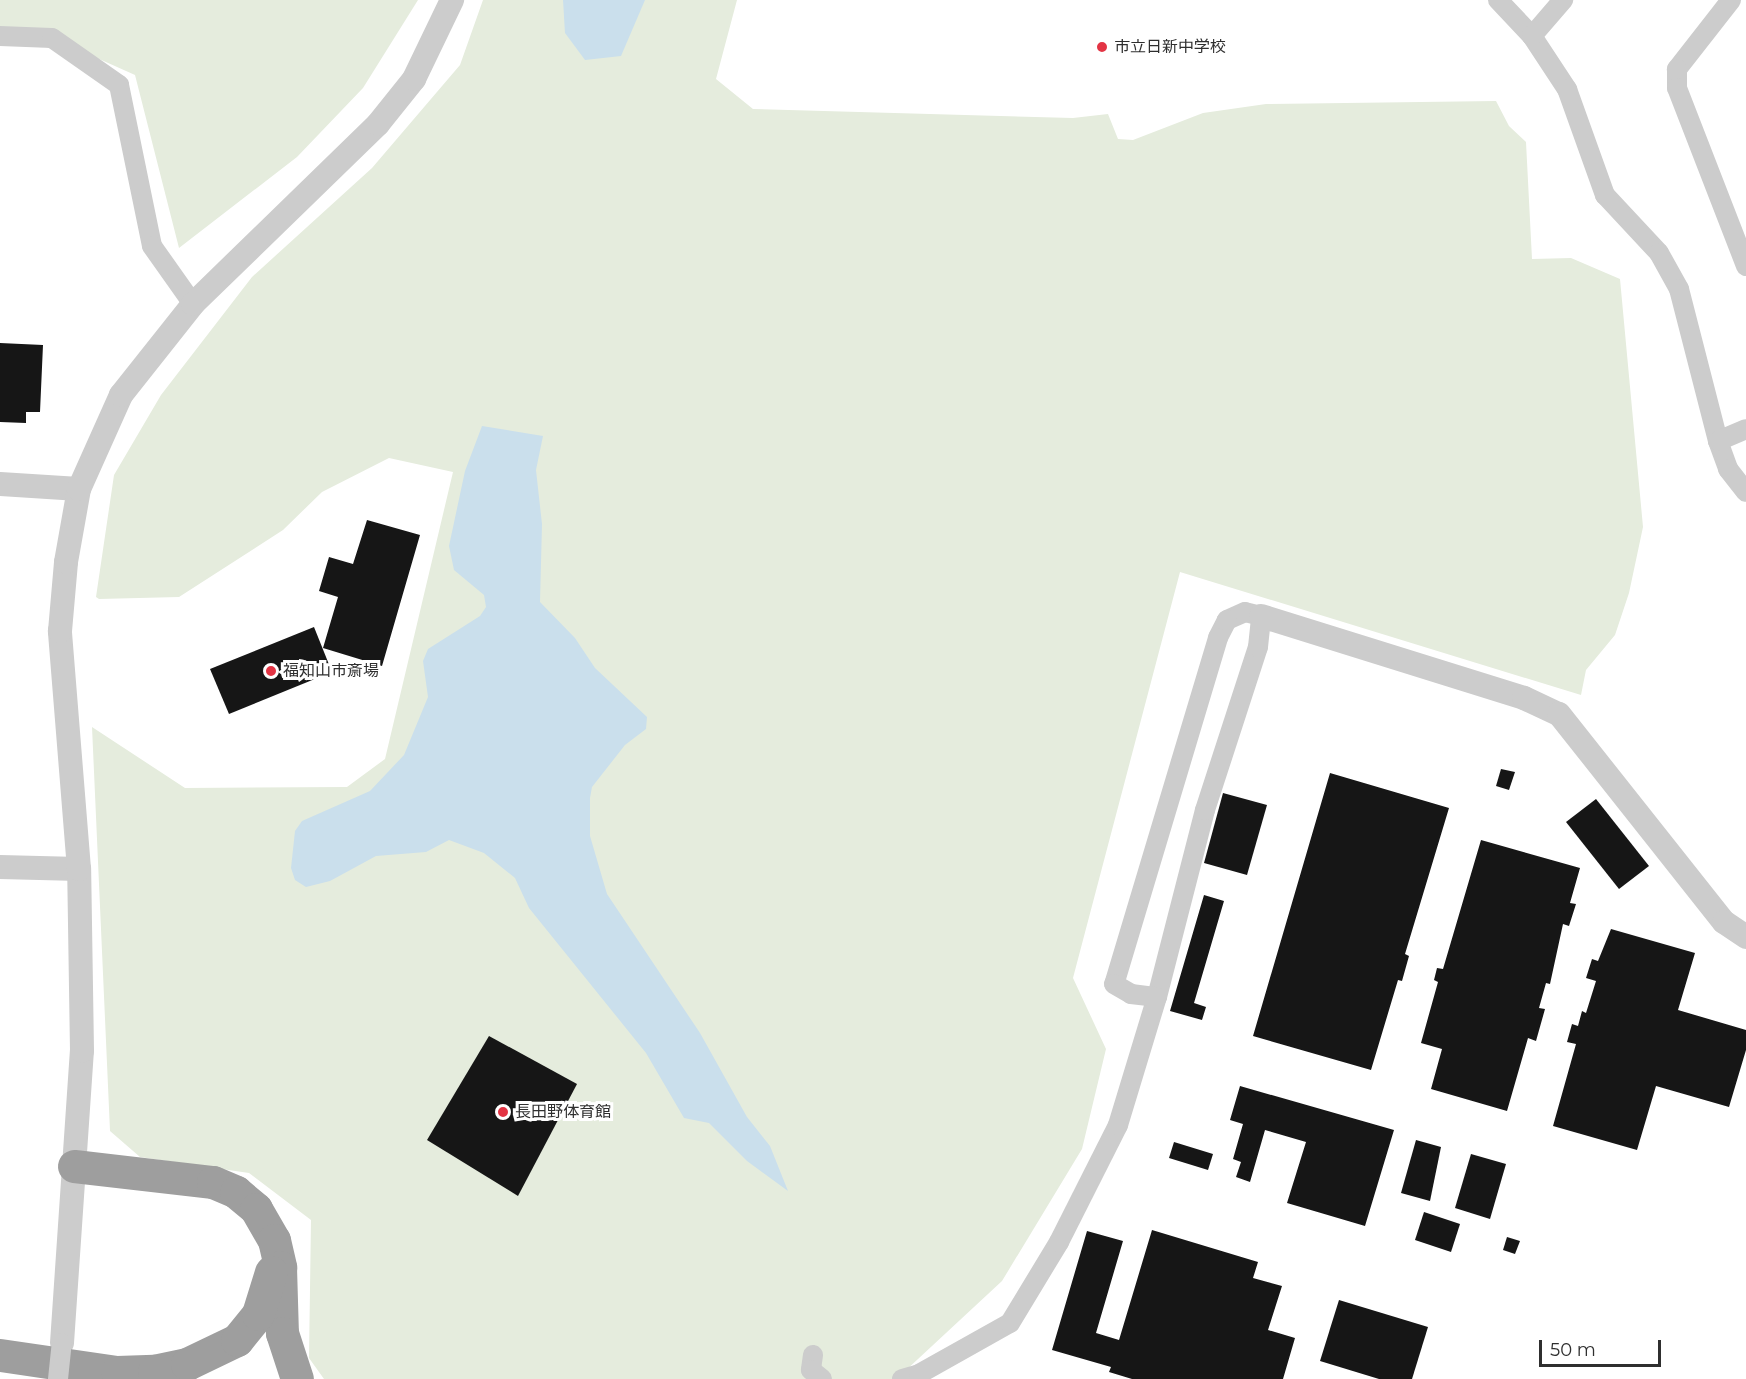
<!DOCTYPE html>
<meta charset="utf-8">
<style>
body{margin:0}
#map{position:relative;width:1746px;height:1379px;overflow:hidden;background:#fff;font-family:Montserrat,"Noto Sans JP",sans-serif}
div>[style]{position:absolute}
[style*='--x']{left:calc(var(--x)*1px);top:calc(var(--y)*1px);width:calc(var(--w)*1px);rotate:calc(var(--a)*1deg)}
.green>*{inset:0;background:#e5ecdd}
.water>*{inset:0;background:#cadfec}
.building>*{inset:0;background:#161616}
.minor>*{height:20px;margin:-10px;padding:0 10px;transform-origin:10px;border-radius:10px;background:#ccc}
.tertiary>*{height:24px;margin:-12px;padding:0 12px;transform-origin:12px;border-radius:12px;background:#ccc}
.trunk>*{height:33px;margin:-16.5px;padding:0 16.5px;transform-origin:16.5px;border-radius:16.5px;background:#9e9e9e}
.minor-bridge>*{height:20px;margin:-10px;padding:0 10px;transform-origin:10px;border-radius:10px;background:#ccc}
.dots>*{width:16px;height:16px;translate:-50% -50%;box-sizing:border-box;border:3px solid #fff;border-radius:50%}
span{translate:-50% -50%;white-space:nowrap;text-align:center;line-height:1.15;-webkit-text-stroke:6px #fff;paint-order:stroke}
.poi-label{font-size:16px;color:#2f2f2f}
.left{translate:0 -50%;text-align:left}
.scale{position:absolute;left:1539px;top:1340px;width:122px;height:27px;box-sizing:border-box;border:3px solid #2f2f2f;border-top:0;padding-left:8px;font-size:18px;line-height:21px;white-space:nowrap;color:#2f2f2f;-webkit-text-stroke:4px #fff;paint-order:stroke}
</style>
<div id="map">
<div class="green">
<i style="clip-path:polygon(0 0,418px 0,363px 88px,297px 157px,179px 248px,135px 75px,32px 29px,0 28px)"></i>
<i style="clip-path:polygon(483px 0,737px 0,716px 79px,753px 109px,1073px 118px,1108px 114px,1118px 139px,1133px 140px,1203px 113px,1266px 104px,1496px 101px,1509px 126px,1526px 142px,1532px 259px,1571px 258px,1620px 279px,1643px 527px,1629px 593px,1615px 635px,1586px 670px,1581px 695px,1180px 572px,1073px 978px,1106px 1049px,1082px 1149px,1002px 1281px,904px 1372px,901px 1379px,324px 1379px,309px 1358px,311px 1220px,249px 1173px,140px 1157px,110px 1131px,92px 727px,185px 788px,347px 787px,385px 759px,453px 472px,389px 458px,322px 492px,283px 530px,179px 597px,99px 599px,96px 597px,114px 475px,161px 395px,252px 277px,372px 168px,460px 65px)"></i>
</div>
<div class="water">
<i style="clip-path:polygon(563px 0,645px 0,621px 56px,585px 60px,565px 33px)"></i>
<i style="clip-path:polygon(482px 426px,543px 436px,536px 470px,542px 524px,540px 602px,575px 638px,595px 668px,647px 717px,646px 729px,625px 745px,592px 787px,590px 798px,590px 836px,607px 894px,700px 1033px,747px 1117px,770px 1146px,788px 1191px,747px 1161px,709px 1123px,684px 1118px,646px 1053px,529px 908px,515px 878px,484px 853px,449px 840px,426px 852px,376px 856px,330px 881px,306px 887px,295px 880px,291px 868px,295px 831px,302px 821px,370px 791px,404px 755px,428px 697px,423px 661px,428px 649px,480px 616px,486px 607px,484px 595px,454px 570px,449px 546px,465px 471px)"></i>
</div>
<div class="building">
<i style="clip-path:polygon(0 343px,43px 345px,40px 412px,26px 412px,26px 423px,0 422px)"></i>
<i style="clip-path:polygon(367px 520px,420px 535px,382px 666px,323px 648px,338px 597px,319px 591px,329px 557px,353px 564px)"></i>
<i style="clip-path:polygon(314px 627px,332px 672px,229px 714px,210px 669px)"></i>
<i style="clip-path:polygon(1501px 769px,1515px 772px,1509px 790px,1496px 786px)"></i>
<i style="clip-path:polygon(1330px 773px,1449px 808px,1405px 954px,1409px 956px,1402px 981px,1398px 980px,1371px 1070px,1253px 1036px)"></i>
<i style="clip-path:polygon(1223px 793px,1267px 805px,1247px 875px,1204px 863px)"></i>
<i style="clip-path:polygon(1596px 799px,1649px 866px,1619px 889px,1566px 822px)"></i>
<i style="clip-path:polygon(1481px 840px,1580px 868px,1570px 903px,1576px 904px,1569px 926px,1563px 924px,1550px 984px,1546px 983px,1539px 1008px,1545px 1009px,1536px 1041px,1528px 1038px,1507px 1111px,1431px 1089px,1442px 1049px,1421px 1043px,1438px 982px,1434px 980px,1437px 968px,1443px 969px)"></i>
<i style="clip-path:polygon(1204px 895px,1224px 901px,1194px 1003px,1206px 1007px,1202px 1020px,1170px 1011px)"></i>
<i style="clip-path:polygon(1611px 929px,1695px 953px,1678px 1010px,1746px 1030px,1746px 1050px,1729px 1107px,1656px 1086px,1637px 1150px,1553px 1126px,1576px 1044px,1567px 1042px,1572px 1024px,1578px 1026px,1582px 1011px,1586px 1013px,1596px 981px,1586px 978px,1592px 959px,1598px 961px)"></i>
<i style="clip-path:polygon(489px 1036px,577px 1084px,518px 1196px,427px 1140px)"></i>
<i style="clip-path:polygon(1240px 1086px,1394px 1130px,1365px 1226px,1287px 1203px,1306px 1142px,1265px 1130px,1250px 1182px,1236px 1177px,1241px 1162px,1233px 1159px,1243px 1124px,1230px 1120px)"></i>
<i style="clip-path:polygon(1416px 1140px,1441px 1147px,1430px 1201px,1401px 1193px)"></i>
<i style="clip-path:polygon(1174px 1142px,1213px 1154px,1208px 1170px,1169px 1158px)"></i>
<i style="clip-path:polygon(1471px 1154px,1506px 1164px,1490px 1219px,1455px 1208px)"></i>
<i style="clip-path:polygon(1424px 1212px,1460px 1224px,1451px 1252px,1415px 1240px)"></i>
<i style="clip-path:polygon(1152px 1230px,1258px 1262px,1253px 1278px,1282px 1286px,1268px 1330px,1295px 1338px,1283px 1379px,1132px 1379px,1109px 1372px,1111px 1367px,1052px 1350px,1087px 1231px,1123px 1241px,1096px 1333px,1119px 1340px)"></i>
<i style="clip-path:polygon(1507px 1237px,1520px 1241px,1515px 1254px,1503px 1250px)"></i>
<i style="clip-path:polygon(1339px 1300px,1428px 1327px,1412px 1379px,1379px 1379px,1320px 1361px)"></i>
</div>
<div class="minor">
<i style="--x:1498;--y:0;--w:50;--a:46.6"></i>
<i style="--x:1532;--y:36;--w:64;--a:56.6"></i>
<i style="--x:1567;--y:89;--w:113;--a:70.3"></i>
<i style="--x:1605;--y:195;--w:79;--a:47"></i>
<i style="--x:1659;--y:253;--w:41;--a:60.9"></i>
<i style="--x:1679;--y:289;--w:157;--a:75.6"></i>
<i style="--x:1718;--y:441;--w:30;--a:70"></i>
<i style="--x:1728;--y:469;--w:29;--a:52"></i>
<i style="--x:1731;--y:0;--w:88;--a:128"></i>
<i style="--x:1677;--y:69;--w:19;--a:90"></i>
<i style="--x:1677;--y:88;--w:191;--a:68.8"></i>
<i style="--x:0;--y:36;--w:52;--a:2.2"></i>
<i style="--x:52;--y:38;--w:82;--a:35"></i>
<i style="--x:119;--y:85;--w:164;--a:78.4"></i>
<i style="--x:152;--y:246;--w:71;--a:54.7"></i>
<i style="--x:1532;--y:36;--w:48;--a:-49.3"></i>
<i style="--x:1718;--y:441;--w:30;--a:-23"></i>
<i style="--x:813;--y:1355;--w:15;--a:98"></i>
<i style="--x:811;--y:1370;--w:14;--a:39"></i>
<i style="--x:902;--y:1379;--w:18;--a:-16"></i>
<i style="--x:919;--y:1374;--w:104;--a:-29.3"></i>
<i style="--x:1010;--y:1323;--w:95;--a:-58.8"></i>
<i style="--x:1059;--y:1242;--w:131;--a:-63.2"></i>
<i style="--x:1118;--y:1125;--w:134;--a:-73.1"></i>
<i style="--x:1157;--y:997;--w:193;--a:-75.6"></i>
<i style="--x:1205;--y:810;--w:171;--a:-72"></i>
<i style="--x:1258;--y:647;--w:31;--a:-84"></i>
<i style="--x:1261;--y:616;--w:16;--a:-166"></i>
<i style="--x:1245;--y:612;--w:20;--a:156"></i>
<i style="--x:1227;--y:620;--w:20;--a:117"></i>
<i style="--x:1218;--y:638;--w:361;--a:106.7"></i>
<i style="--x:1114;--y:984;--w:20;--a:30"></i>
<i style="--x:1131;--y:994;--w:26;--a:7"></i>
</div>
<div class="tertiary">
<i style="--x:0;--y:484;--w:79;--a:3.6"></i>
<i style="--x:1261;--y:616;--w:275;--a:17.3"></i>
<i style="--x:1524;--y:698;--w:38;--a:25"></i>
<i style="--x:1559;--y:714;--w:265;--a:51.6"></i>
<i style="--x:1724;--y:922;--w:27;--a:34"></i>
<i style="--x:0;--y:867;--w:79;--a:1.5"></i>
<i style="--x:62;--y:1343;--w:293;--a:-86.1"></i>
<i style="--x:82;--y:1051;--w:182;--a:-90.9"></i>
<i style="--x:79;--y:869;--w:239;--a:-94.6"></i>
<i style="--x:60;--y:631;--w:69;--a:-85"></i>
<i style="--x:66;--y:562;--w:74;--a:-79.9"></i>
<i style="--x:79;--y:489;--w:103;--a:-65.9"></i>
<i style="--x:121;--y:395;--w:116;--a:-51.6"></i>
<i style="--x:193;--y:304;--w:258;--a:-44.2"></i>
<i style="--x:378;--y:124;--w:58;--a:-51.3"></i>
<i style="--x:414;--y:79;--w:88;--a:-64.3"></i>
</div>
<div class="trunk">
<i style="--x:74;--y:1166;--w:140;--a:6.6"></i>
<i style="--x:213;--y:1182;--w:25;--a:23"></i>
<i style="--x:236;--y:1192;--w:26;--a:40"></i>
<i style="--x:256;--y:1209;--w:36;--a:60"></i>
<i style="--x:274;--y:1240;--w:28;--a:77"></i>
<i style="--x:280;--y:1267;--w:66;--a:88.3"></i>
<i style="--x:282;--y:1333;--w:48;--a:71.9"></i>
<i style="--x:0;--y:1355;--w:118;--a:8.3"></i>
<i style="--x:117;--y:1372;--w:37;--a:-2"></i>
<i style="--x:154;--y:1371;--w:34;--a:-12"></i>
<i style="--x:187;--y:1364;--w:55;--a:-25.6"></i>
<i style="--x:237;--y:1340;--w:33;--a:-51"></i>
<i style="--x:258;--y:1314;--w:44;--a:-72.8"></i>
</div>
<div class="minor-bridge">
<i style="--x:58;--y:1379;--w:36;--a:-84"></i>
</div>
<div class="dots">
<i style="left:1102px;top:47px;background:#e33444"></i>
<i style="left:271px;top:671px;background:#e33444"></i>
<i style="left:503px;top:1112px;background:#e33444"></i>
</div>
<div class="poi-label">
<span class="left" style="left:1114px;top:47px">市立日新中学校</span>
<span class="left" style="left:283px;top:671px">福知山市斎場</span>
<span class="left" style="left:515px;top:1112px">長田野体育館</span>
</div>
<div class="scale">50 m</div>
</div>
